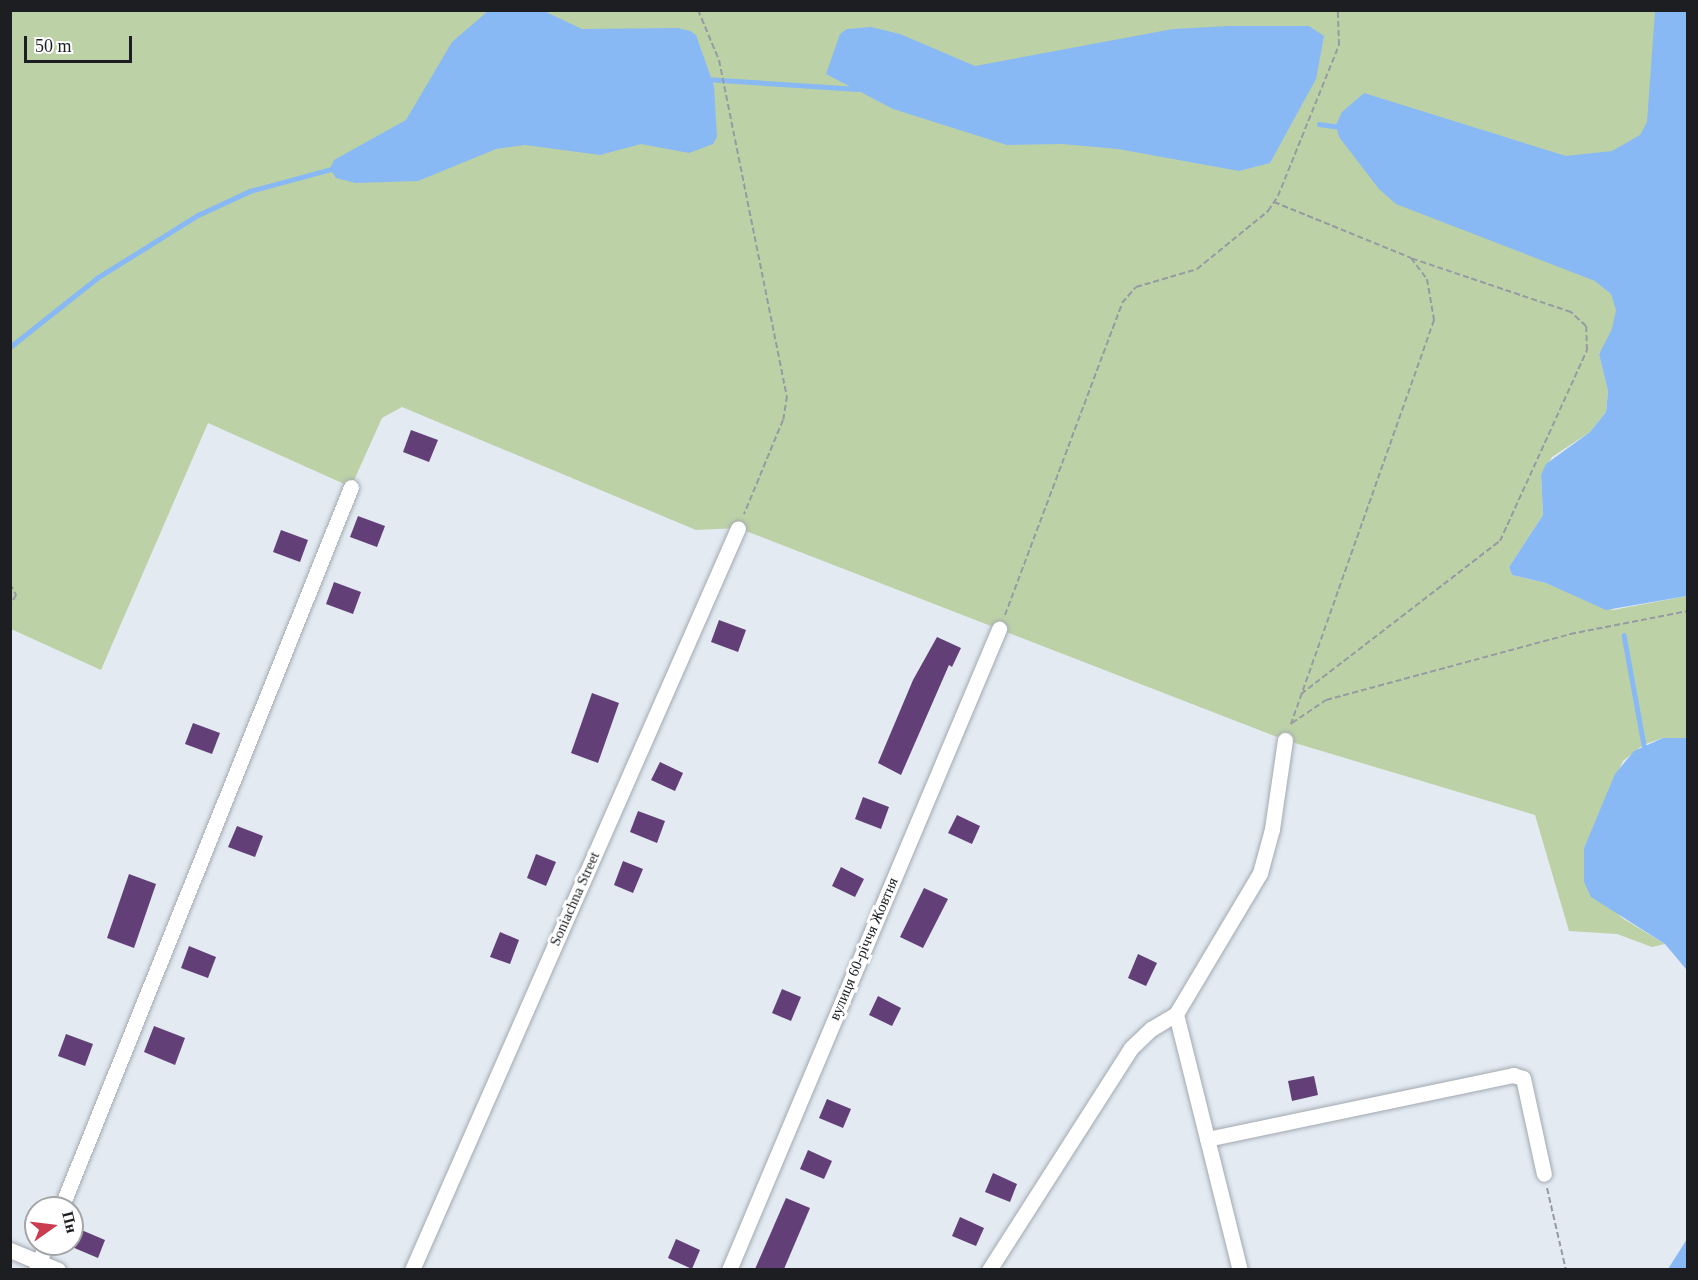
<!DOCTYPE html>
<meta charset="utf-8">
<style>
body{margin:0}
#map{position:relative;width:1698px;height:1280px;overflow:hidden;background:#e3eaf2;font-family:"Times New Roman",serif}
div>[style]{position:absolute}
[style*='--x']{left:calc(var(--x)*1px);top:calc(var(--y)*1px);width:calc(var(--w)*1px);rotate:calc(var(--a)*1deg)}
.green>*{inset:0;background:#bdd1a7}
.water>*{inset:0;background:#88b9f4}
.stream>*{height:4.5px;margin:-2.25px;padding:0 2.25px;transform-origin:2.25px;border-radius:2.25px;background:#88b9f4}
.building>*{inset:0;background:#633f78}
.path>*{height:2px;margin-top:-1px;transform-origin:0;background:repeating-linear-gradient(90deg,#969ba2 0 6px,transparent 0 9px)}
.roads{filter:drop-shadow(0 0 2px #a2a9b0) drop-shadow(0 0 2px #a2a9b0)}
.street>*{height:15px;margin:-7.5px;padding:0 7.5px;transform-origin:7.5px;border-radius:7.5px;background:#fff}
span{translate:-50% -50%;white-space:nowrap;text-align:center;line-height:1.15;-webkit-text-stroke:6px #fff;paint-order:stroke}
.street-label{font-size:15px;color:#1c1e21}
.frame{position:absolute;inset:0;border:12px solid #1c1e21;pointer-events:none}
.north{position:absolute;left:24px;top:1196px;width:60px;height:60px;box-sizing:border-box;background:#fff;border:2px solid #a4a5a6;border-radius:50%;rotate:76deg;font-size:16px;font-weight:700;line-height:24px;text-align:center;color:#1c1e21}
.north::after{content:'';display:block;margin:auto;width:21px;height:27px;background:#cc3c4f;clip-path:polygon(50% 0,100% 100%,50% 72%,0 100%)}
.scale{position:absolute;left:24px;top:36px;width:108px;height:27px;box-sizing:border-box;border:3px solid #1c1e21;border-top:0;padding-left:8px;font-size:18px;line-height:21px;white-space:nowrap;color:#1c1e21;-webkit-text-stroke:4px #fff;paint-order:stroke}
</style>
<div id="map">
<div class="green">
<i style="clip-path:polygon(11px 11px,1687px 11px,1687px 270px,1599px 353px,1608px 391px,1606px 412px,1590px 432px,1552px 457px,1541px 475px,1543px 515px,1509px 567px,1512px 575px,1546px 583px,1613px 610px,1687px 596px,1687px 738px,1663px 738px,1643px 745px,1623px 761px,1584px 848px,1584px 882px,1622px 918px,1665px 944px,1652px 947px,1617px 934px,1569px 931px,1535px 815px,1285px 740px,738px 528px,696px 530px,402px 407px,382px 418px,351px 487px,208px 423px,101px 670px,11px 629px)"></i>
</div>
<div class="water">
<i style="clip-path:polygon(488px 11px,544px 11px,582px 29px,678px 28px,690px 31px,696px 35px,714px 86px,717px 137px,713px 144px,689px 153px,641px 144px,600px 155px,525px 145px,496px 149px,418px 181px,355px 183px,336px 178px,330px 169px,334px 160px,406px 120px,452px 42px)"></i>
<i style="clip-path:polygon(1655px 11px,1687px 11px,1687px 596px,1606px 610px,1546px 583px,1512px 575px,1509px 567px,1543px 515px,1541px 475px,1546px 464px,1590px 432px,1606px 412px,1608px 391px,1599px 354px,1612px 329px,1616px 310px,1611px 294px,1595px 281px,1396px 204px,1379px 189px,1339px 137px,1336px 125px,1342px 112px,1364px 93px,1566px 156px,1612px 151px,1640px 135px,1647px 122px)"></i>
<i style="clip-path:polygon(1230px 26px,1309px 26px,1324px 36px,1316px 79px,1270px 163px,1239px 171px,1118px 149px,1062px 144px,1007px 145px,893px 109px,826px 74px,840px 34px,847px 29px,871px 27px,900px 34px,975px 66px,1173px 29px)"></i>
<i style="clip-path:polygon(1663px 738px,1687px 738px,1687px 982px,1686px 969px,1665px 944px,1591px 897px,1584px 882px,1584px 848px,1615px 774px,1634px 751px)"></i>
<i style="clip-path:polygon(1687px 1239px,1687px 1269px,1668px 1269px)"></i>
</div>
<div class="stream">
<i style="--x:705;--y:79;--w:153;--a:3.7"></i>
<i style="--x:1319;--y:124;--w:21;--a:8"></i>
<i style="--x:10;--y:347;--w:111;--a:-38.4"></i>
<i style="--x:97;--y:278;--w:119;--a:-32"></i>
<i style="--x:198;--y:215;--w:57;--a:-24.8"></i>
<i style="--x:250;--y:191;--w:88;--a:-15.1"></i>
<i style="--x:1624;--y:635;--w:117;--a:79.7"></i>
</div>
<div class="building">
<i style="clip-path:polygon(411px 430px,438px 440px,429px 462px,403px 452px)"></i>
<i style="clip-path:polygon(358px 516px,385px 526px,377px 547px,350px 537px)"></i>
<i style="clip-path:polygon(281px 530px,308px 540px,300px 562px,273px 552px)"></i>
<i style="clip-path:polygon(334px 582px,361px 592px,353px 614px,326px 604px)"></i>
<i style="clip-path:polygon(719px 620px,746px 630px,738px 652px,711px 642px)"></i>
<i style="clip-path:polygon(937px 637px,961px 648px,952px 667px,949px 665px,901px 775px,878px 763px,913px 680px)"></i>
<i style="clip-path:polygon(592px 693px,619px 703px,598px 763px,571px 753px)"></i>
<i style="clip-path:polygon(193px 723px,220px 733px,212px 754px,185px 744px)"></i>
<i style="clip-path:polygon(660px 762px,683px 773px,675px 791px,651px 780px)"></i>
<i style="clip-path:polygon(863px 797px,889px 807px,881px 829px,855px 819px)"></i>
<i style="clip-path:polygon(638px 811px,665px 821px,657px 843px,630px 832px)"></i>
<i style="clip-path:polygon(957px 815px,980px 826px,972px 844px,948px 833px)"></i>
<i style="clip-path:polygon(237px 826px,263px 836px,255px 857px,228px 847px)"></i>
<i style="clip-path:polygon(536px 854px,556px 862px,546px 886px,527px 878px)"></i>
<i style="clip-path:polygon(623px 861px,643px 869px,633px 893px,614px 885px)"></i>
<i style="clip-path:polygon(841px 867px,864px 879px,855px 897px,832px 886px)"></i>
<i style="clip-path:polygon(129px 874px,156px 884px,134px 948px,107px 938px)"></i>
<i style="clip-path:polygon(924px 888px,948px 899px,923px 948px,900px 937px)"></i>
<i style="clip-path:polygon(500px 932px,519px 940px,510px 964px,490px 957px)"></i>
<i style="clip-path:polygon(189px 946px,216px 957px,208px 978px,181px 968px)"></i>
<i style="clip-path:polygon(1138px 954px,1157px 963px,1146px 986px,1128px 978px)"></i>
<i style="clip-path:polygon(782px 989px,801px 997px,791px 1021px,772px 1013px)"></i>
<i style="clip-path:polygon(878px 996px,901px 1008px,892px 1026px,869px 1015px)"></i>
<i style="clip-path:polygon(154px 1026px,185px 1038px,175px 1065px,144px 1052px)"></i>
<i style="clip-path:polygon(66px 1034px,93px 1044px,85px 1066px,58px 1056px)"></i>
<i style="clip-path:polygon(1314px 1076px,1318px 1095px,1292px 1101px,1288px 1081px)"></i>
<i style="clip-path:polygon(827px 1099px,851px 1109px,843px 1128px,819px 1118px)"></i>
<i style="clip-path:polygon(808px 1150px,832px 1161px,824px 1179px,800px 1169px)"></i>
<i style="clip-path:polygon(993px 1173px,1017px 1184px,1010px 1202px,985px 1192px)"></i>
<i style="clip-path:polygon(786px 1198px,810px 1208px,784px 1269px,755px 1269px)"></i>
<i style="clip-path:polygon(960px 1217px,984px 1228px,976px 1246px,952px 1236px)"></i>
<i style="clip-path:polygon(72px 1226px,105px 1240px,98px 1258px,72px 1247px)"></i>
<i style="clip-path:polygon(676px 1239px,700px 1250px,692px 1269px,668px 1258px)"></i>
</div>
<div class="path">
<i style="--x:698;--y:10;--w:54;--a:67.2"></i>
<i style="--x:719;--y:60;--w:343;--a:78.6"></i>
<i style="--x:787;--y:396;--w:24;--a:99"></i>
<i style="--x:783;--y:420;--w:102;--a:112.5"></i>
<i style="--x:1274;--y:202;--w:148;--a:22.2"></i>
<i style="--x:1411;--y:258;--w:26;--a:53"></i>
<i style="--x:1427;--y:279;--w:42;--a:80.3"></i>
<i style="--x:1434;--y:320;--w:431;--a:109.5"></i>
<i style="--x:10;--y:584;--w:13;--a:61"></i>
<i style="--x:16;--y:595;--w:13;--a:119"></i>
<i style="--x:1005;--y:615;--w:333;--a:-69.4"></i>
<i style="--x:1122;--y:303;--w:21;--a:-49"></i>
<i style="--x:1136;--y:287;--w:64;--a:-16.4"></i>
<i style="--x:1197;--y:269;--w:92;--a:-39.2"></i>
<i style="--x:1268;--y:211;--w:18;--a:-56"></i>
<i style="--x:1278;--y:196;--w:163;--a:-68"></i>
<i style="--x:1339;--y:45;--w:35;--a:-92"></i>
<i style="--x:1301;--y:694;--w:251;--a:-37.6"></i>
<i style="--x:1500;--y:541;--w:210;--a:-65.5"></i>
<i style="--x:1587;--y:350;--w:24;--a:-92"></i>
<i style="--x:1586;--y:326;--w:21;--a:-137"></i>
<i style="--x:1571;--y:312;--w:169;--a:-161.4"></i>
<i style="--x:1292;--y:723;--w:41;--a:-34.1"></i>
<i style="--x:1326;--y:700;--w:253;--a:-15.1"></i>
<i style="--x:1570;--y:634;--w:120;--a:-11"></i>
<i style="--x:1547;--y:1188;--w:84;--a:77"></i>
</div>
<div class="roads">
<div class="street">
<i style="--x:1176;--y:1014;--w:264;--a:76"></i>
<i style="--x:1207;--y:1139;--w:313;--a:-11.8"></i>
<i style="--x:1513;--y:1075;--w:10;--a:17"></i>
<i style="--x:1523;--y:1078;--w:98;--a:77.7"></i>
<i style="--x:61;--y:1208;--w:777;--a:-68.09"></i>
<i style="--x:10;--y:1250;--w:52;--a:22.6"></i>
<i style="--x:36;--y:1270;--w:28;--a:-69"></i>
<i style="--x:412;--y:1270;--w:810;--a:-66.28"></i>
<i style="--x:729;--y:1270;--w:696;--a:-67.16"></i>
<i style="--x:989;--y:1270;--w:264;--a:-57.4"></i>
<i style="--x:1131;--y:1048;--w:28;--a:-44"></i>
<i style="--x:1151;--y:1029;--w:29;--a:-31"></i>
<i style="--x:1176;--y:1014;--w:164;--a:-59.2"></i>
<i style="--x:1260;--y:873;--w:46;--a:-74.7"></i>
<i style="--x:1272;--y:829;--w:90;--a:-81.7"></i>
</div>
</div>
<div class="street-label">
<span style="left:575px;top:899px;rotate:-66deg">Soniachna Street</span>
<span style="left:864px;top:949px;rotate:-67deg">вулиця 60-річчя Жовтня</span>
</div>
<div class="frame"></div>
<div class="north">Пн</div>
<div class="scale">50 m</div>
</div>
